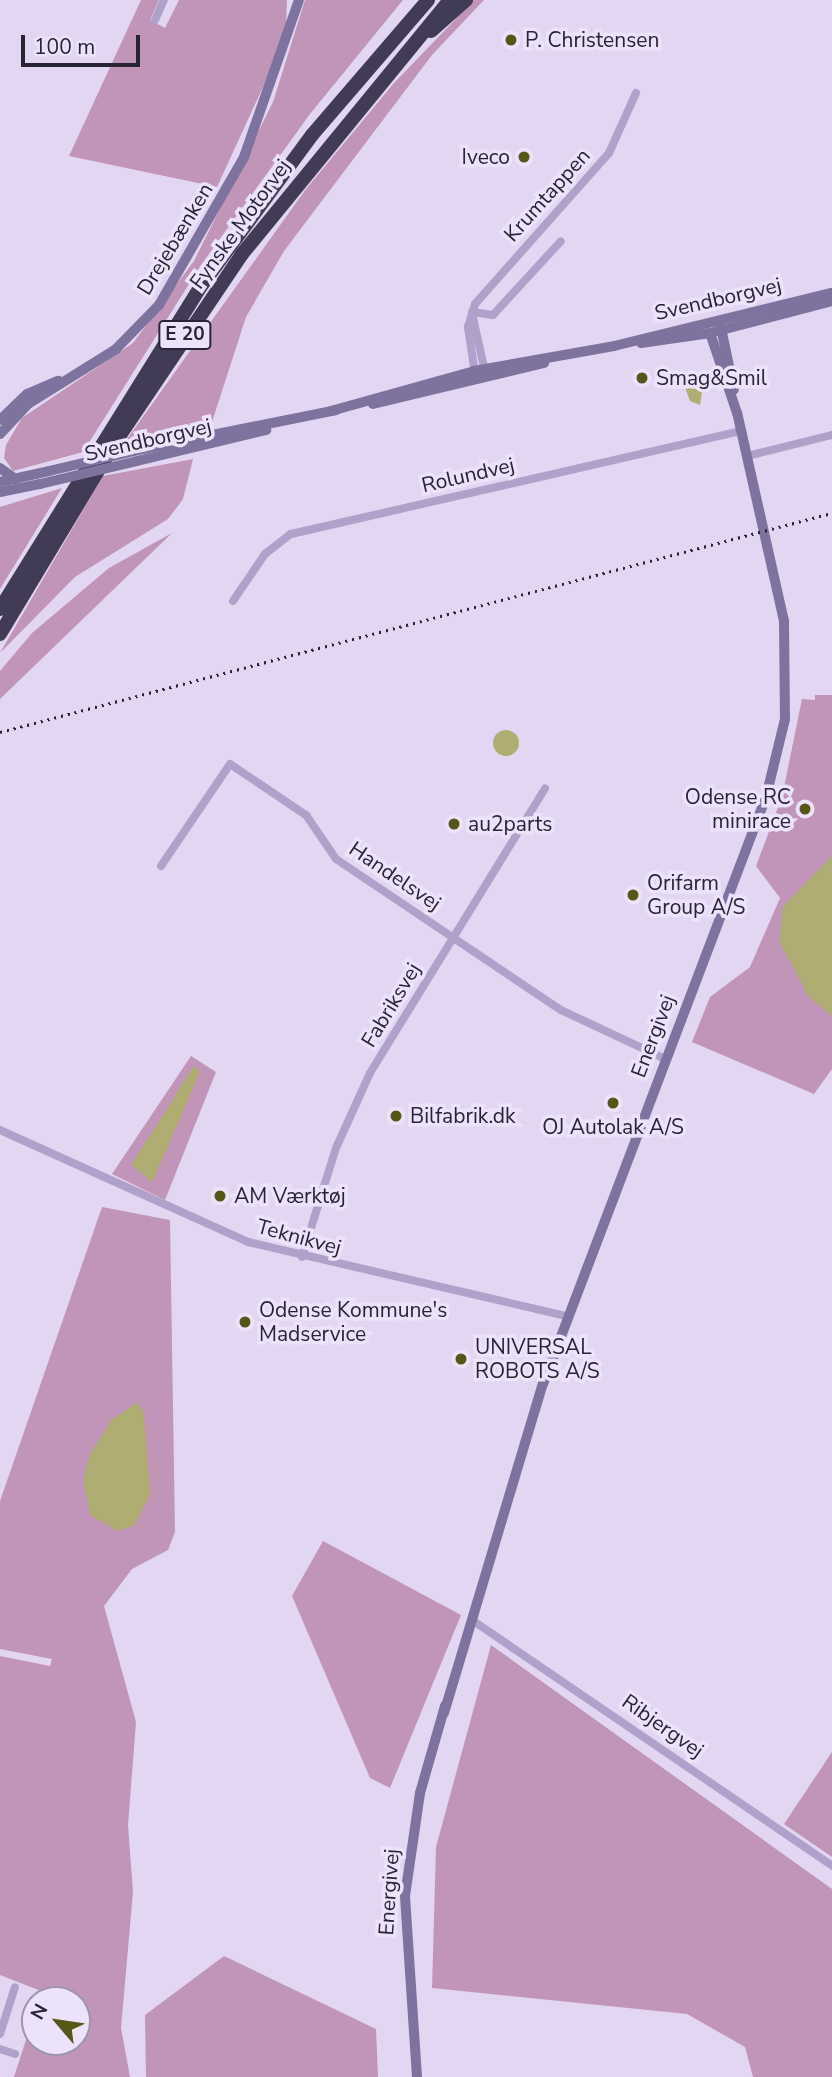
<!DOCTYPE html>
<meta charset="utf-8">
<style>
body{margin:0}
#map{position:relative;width:832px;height:2077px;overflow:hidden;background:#e2d6f2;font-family:"Nunito Sans",sans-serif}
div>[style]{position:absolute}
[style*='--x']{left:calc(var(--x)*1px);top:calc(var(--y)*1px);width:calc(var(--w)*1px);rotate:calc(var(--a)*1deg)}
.green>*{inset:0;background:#c195b7}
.water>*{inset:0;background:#b0ad73}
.round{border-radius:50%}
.street>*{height:8px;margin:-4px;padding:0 4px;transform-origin:4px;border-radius:4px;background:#b0a1ca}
.secondary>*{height:10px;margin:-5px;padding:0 5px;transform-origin:5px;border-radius:5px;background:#7e739e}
.highway>*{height:14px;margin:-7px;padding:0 7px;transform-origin:7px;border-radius:7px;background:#413b56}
.rail>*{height:2.5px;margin-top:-1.25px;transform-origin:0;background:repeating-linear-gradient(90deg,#282434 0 2px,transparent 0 7px)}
.secondary-bridge>*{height:10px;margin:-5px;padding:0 5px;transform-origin:5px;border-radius:5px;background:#7e739e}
.dots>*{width:19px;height:19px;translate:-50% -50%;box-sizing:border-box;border:4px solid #ece2fa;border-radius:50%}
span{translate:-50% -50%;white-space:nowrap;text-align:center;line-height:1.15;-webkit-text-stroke:7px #ece2fa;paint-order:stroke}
.shield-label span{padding:2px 5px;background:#ece2fa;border:2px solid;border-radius:5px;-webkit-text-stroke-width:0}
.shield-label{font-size:19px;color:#282434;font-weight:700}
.poi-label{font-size:21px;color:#282434}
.left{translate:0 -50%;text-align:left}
.right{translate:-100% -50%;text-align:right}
.street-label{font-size:21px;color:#282434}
.north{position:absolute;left:21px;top:1986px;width:70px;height:70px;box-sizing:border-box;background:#ece2fa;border:2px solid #9e96ab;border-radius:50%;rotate:299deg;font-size:19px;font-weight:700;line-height:28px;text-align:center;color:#282434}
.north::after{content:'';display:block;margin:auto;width:24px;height:32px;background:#575518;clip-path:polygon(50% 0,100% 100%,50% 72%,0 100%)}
.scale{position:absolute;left:21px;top:35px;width:119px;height:32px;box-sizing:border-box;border:4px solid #282434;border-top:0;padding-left:9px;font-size:21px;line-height:24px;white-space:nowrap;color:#282434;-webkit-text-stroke:5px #ece2fa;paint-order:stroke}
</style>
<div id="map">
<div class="green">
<i style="clip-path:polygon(141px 0,159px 0,150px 20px,165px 28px,179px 0,287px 0,286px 26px,268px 76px,217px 187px,69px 156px)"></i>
<i style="clip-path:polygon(305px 0,403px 0,310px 114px,201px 265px,83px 452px,13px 471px,4px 458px,6px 445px,22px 418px,133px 343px,194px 261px,273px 102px)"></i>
<i style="clip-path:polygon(474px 0,484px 0,432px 55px,284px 251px,246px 317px,211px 425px,122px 446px,306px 189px,394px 83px)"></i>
<i style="clip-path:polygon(193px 459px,183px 499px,168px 519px,75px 577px,0 653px,103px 476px)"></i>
<i style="clip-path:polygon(62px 488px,0 589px,0 507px)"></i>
<i style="clip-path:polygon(172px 533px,0 699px,0 671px,32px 633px,109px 568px)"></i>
<i style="clip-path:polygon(815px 695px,832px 695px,832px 1069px,814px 1094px,692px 1042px,710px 997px,750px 967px,780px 898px,756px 866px,782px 797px,802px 699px,815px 700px)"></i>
<i style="clip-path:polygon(191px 1056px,216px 1072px,165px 1200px,112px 1174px)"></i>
<i style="clip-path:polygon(102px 1207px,170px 1220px,175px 1532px,168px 1550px,132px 1569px,104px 1606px,136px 1722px,128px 1825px,133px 1892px,121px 2028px,130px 2077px,14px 2077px,35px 2012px,35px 2042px,77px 2042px,77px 2000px,39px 2000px,41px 1991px,0 1975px,0 1656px,50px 1666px,52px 1659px,0 1649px,0 1501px)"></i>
<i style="clip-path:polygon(323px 1541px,461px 1615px,390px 1788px,370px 1778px,292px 1596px)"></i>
<i style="clip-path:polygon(491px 1645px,832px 1889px,832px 2077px,753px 2077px,745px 2047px,687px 2014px,432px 1988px,436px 1847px)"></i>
<i style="clip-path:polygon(832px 1752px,832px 1857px,784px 1824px)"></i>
<i style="clip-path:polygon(224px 1956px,376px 2029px,378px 2077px,146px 2077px,145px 2015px)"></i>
</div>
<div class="water">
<i style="clip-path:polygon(679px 370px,702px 392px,700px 405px,690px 401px)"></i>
<i class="round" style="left:493px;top:730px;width:26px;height:26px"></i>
<i style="clip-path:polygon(832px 856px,832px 1016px,808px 996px,779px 941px,783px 906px)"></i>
<i style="clip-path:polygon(193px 1067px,200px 1071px,152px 1182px,131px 1165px)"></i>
<i style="clip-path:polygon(136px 1403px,143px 1410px,150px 1495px,133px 1526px,118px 1531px,90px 1515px,83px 1481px,89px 1456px,111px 1420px)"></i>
</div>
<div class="street">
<i style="--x:155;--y:20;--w:22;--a:-66"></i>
<i style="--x:472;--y:312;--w:21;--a:8"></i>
<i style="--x:493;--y:315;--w:100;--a:-47.4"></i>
<i style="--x:472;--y:313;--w:60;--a:77.6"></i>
<i style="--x:475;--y:374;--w:48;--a:-98.5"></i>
<i style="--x:468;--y:327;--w:24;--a:-73"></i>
<i style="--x:475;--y:304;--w:202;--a:-48.4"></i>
<i style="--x:609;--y:153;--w:66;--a:-65.8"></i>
<i style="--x:747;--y:456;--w:88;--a:-13.9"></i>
<i style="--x:233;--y:601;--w:57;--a:-55.8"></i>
<i style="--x:265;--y:554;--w:33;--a:-38"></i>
<i style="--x:291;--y:534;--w:462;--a:-12.9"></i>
<i style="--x:161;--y:866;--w:123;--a:-55.9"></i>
<i style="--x:230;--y:764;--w:92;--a:33.9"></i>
<i style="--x:306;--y:815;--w:53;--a:55.7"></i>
<i style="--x:336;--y:859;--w:271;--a:33.9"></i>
<i style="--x:561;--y:1010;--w:115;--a:25.2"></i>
<i style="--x:0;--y:1130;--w:272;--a:24.3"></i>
<i style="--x:248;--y:1242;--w:327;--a:13.1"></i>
<i style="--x:302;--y:1257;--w:114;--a:-72.7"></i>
<i style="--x:336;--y:1148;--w:82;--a:-65.6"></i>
<i style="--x:370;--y:1073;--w:334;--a:-58.4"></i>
<i style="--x:472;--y:1620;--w:436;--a:34.3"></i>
<i style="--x:0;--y:2034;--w:49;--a:-72.3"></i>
<i style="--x:0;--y:2049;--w:16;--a:18"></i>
</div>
<div class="secondary">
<i style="--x:720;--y:323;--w:68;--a:78.2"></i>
<i style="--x:641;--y:343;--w:70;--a:-8.2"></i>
<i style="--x:710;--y:333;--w:126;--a:-14.7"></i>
<i style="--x:373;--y:404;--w:176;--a:-13.5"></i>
<i style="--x:331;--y:411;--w:148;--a:-15.6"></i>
<i style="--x:474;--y:371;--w:142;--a:-10.1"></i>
<i style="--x:614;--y:346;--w:224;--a:-13.7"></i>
<i style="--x:0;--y:420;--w:37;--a:-44"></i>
<i style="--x:27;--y:394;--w:34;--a:-23"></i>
<i style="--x:0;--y:434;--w:41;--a:-47"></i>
<i style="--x:28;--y:404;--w:104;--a:-32"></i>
<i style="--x:116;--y:349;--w:62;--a:-45.7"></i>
<i style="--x:159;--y:305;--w:171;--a:-60.1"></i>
<i style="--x:244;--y:157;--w:166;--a:-70.7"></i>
<i style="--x:143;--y:449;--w:197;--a:-11.4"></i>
<i style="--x:137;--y:461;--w:133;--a:-13.5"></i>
<i style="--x:0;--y:468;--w:19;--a:36"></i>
<i style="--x:0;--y:482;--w:50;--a:-12.7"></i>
<i style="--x:0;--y:492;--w:41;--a:-11.3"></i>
<i style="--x:444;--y:1713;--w:344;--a:-73.3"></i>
<i style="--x:543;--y:1384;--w:628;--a:-69.2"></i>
<i style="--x:766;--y:797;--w:80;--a:-76.3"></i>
<i style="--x:785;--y:719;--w:98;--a:-90.6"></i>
<i style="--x:784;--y:621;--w:213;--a:-102.7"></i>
<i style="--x:737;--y:413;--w:84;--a:-108.6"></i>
<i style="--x:417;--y:2077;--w:181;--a:-93.8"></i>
<i style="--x:405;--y:1896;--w:104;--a:-81.7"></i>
<i style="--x:420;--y:1793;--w:91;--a:-74"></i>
</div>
<div class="highway">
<i style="--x:431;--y:31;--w:47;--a:-41.5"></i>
<i style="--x:0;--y:609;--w:380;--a:-58.1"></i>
<i style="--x:201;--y:286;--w:187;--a:-53.7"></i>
<i style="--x:312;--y:135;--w:178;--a:-49.3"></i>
<i style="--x:0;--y:634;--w:229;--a:-59"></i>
<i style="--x:118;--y:438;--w:222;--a:-56"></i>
<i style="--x:242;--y:254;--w:328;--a:-50.7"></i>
</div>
<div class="rail">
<i style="--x:0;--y:732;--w:860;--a:-14.75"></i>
</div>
<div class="secondary-bridge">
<i style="--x:49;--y:471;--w:97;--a:-13.2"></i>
<i style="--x:40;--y:484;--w:100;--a:-13.3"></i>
</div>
<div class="dots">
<i style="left:511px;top:40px;background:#575518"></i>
<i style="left:524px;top:157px;background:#575518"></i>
<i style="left:642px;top:378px;background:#575518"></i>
<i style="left:805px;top:809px;background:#575518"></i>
<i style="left:454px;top:824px;background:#575518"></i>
<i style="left:633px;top:895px;background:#575518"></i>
<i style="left:613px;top:1103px;background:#575518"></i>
<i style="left:396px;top:1116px;background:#575518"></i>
<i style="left:220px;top:1196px;background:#575518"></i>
<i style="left:245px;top:1322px;background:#575518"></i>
<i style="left:461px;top:1359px;background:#575518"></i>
</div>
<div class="shield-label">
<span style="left:185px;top:335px">E 20</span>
</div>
<div class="poi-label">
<span class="left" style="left:525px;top:40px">P. Christensen</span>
<span class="right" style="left:510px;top:157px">Iveco</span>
<span class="left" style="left:656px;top:378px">Smag&amp;Smil</span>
<span class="right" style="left:791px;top:809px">Odense RC<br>minirace</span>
<span class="left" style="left:468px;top:824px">au2parts</span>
<span class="left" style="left:647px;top:895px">Orifarm<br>Group A/S</span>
<span class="left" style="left:410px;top:1116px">Bilfabrik.dk</span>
<span style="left:613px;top:1127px">OJ Autolak A/S</span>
<span class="left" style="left:234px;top:1196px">AM Værktøj</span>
<span class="left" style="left:259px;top:1322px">Odense Kommune's<br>Madservice</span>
<span class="left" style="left:475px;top:1359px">UNIVERSAL<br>ROBOTS A/S</span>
</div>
<div class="street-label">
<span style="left:547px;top:195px;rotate:-48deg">Krumtappen</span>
<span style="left:240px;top:224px;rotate:-54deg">Fynske Motorvej</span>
<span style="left:175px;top:239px;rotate:-59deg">Drejebænken</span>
<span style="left:718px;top:299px;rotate:-13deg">Svendborgvej</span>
<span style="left:148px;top:440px;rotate:-13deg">Svendborgvej</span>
<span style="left:468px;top:475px;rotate:-13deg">Rolundvej</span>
<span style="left:395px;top:876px;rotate:34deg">Handelsvej</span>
<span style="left:391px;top:1005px;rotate:-59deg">Fabriksvej</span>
<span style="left:653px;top:1036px;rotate:-69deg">Energivej</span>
<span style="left:299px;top:1237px;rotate:15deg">Teknikvej</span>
<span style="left:663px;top:1726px;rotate:35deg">Ribjergvej</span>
<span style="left:389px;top:1892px;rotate:-86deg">Energivej</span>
</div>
<div class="north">N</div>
<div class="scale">100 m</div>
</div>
